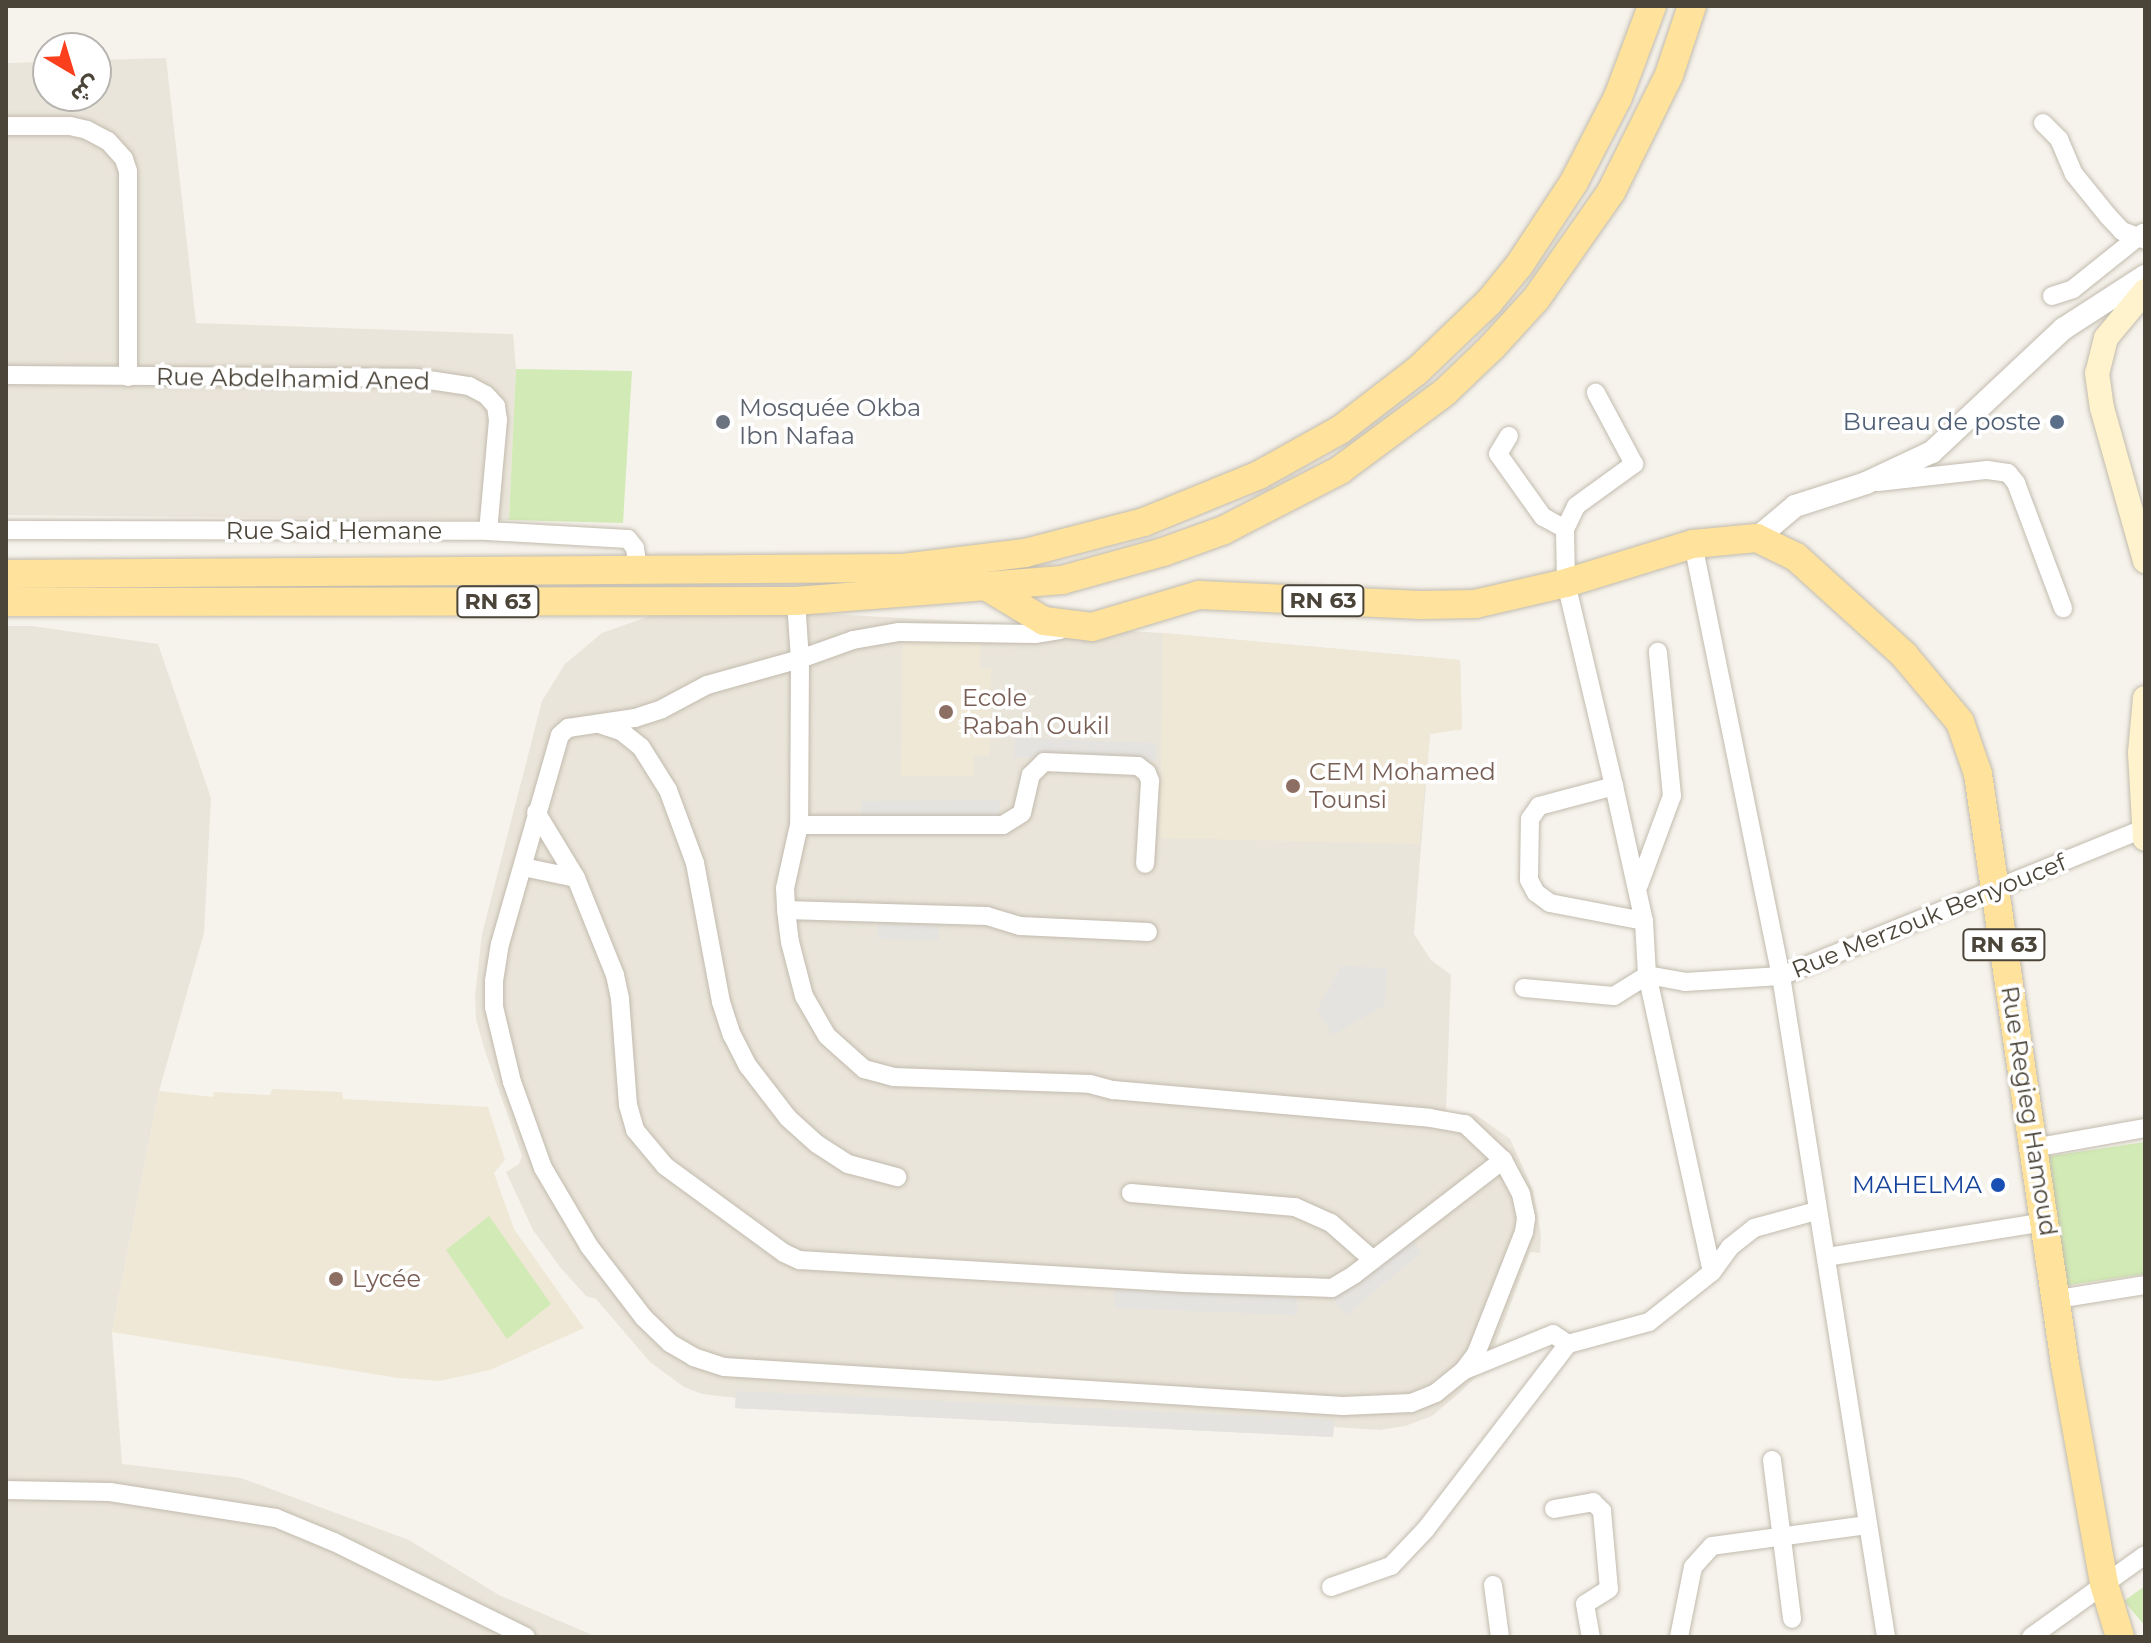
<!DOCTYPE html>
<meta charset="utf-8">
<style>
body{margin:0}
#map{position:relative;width:2151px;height:1643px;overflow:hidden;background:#f6f3ec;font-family:Montserrat,"Noto Sans Arabic",sans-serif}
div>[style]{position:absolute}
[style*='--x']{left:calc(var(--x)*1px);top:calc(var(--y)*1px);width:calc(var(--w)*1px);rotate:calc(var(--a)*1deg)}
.residential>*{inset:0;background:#eae5da}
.education>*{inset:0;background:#efe8d6}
.green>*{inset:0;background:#d2eab5}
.parking>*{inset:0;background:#e5e3e0}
.roads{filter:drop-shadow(0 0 2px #c2bbae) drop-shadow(0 0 2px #c2bbae)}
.minor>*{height:18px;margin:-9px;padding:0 9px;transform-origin:9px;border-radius:9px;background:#fff}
.tertiary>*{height:22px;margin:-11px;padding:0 11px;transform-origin:11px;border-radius:11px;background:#fff}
.secondary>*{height:24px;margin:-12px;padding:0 12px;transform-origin:12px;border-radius:12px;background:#fff3cd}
.primary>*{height:28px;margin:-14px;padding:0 14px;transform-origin:14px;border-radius:14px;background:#ffe39c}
.dots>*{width:22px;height:22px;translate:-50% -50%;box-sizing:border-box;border:4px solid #fff;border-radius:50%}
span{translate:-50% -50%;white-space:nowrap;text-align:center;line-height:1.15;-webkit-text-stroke:7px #fff;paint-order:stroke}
.shield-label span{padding:2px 6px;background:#fff;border:2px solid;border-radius:6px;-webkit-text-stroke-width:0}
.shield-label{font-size:22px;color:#4b4439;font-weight:700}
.street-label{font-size:24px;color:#4b4439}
.worship-label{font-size:24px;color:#5b616d}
.left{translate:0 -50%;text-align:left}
.service-label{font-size:24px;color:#4e5e75}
.right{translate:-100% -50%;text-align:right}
.education-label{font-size:24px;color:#785e54}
.transit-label{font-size:24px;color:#164399}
.frame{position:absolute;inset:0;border:8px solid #4b4439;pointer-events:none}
.north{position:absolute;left:32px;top:32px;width:80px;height:80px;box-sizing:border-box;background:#fff;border:2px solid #b7b4b0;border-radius:50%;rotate:142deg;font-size:22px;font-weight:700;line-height:32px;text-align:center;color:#4b4439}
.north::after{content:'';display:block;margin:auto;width:28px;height:36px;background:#fc3f1d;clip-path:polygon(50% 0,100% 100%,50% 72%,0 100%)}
</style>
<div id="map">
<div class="residential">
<i style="clip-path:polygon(166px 58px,196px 323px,513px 334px,516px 369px,509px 520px,6px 515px,6px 63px,48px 62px,48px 96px,96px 96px,96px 60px)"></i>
<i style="clip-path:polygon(761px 610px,1163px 633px,1460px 660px,1462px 729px,1430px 734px,1414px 934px,1431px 960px,1451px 975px,1446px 1112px,1475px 1114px,1510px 1139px,1533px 1190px,1541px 1235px,1540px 1253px,1530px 1252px,1492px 1354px,1478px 1375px,1456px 1396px,1432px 1416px,1405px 1426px,1380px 1430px,1334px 1427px,1333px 1437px,735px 1408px,736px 1398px,702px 1394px,684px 1387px,650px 1362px,596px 1299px,586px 1296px,560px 1267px,533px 1230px,506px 1172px,519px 1164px,522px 1156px,485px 1051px,476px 1019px,475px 995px,482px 934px,542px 701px,565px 664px,602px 633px,659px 613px)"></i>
<i style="clip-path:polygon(6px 626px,32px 626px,158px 644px,211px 798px,204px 933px,159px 1091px,112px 1332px,122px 1464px,241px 1478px,409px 1540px,499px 1595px,597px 1637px,6px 1637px)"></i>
</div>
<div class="education">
<i style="clip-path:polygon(1163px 633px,1460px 660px,1462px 729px,1430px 734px,1419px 844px,1160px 838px)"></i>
<i style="clip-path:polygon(903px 639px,981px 640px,980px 668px,991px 669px,990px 755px,974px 756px,974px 776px,901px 776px)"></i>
<i style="clip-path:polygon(272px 1089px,342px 1092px,343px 1099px,488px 1107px,505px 1160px,494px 1173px,514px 1229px,584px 1328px,490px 1370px,440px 1381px,398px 1378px,112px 1332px,159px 1091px,213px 1097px,214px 1092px,270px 1095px)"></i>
</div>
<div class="green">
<i style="clip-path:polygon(516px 369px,632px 371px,623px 523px,509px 520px)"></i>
<i style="clip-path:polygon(2145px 1142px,2145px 1274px,2062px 1286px,2044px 1157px)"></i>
<i style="clip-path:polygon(489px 1216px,551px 1304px,507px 1339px,446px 1250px)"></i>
<i style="clip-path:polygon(2145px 1586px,2145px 1626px,2124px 1601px)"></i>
</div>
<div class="parking">
<i style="clip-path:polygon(1015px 738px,1156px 743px,1156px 761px,1014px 757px)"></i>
<i style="clip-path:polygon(1000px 800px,999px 821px,860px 821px,862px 801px)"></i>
<i style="clip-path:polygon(878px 923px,939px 926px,938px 940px,878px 939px)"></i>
<i style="clip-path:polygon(1341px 966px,1387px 968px,1385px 1005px,1333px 1035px,1317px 1010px)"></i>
<i style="clip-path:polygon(1409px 1236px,1422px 1252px,1346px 1315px,1333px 1299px)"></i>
<i style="clip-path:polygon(1115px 1290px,1297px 1297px,1297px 1315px,1114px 1308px)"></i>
<i style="clip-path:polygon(736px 1391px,1334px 1420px,1333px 1437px,735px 1408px)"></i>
</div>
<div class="roads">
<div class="minor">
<i style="--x:2043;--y:123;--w:23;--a:45"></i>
<i style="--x:2059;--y:139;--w:38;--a:67"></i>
<i style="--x:2074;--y:174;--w:54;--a:51"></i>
<i style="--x:2108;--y:216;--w:21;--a:47"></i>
<i style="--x:2122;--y:231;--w:25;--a:21"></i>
<i style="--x:6;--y:126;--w:64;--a:0"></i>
<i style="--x:70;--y:126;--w:17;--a:13"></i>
<i style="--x:87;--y:130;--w:24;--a:28"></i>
<i style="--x:108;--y:141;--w:24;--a:48"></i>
<i style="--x:124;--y:159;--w:13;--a:72"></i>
<i style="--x:128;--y:171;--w:206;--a:90"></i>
<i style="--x:2052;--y:296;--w:22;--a:-18"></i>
<i style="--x:2073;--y:289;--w:90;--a:-38.7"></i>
<i style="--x:6;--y:375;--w:410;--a:0.4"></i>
<i style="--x:416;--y:378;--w:54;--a:8.6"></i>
<i style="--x:469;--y:386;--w:19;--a:28"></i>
<i style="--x:486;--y:395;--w:15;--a:48"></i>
<i style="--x:496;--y:406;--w:14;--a:82"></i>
<i style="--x:498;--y:420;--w:111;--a:95.1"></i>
<i style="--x:1878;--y:482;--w:110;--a:-6.3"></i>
<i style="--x:1987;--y:470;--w:21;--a:8"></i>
<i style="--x:2008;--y:473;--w:13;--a:51"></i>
<i style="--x:2016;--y:483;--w:134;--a:69.4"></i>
<i style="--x:1565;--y:529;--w:25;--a:-64"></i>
<i style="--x:1576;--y:506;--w:72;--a:-35.9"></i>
<i style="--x:1634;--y:464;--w:81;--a:-118.2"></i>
<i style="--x:6;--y:530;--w:482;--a:0.1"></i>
<i style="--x:488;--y:531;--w:140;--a:3.3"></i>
<i style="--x:628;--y:539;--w:11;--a:52"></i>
<i style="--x:635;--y:548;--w:22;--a:82"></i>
<i style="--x:1693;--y:544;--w:441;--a:78.5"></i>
<i style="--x:1781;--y:976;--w:669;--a:80.97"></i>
<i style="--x:796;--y:601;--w:58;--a:86.1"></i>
<i style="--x:800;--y:659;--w:166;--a:90.3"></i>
<i style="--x:799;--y:825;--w:65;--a:102.5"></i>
<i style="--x:785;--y:888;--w:22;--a:87"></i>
<i style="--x:786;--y:910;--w:32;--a:83"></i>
<i style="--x:790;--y:942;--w:56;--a:75.5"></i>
<i style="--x:804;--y:996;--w:46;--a:60.1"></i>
<i style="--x:827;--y:1036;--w:50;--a:41.7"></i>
<i style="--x:864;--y:1069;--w:30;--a:15"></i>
<i style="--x:893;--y:1077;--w:197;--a:2"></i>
<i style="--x:1090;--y:1084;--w:24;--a:15"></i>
<i style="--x:1113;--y:1090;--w:318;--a:5"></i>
<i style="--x:1430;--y:1118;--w:36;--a:10"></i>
<i style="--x:1465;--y:1124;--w:52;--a:43.5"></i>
<i style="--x:1503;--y:1160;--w:38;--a:62"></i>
<i style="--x:1521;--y:1194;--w:25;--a:78"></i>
<i style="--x:1526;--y:1218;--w:14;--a:98"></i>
<i style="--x:1524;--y:1232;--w:131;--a:111.5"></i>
<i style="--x:1476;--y:1354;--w:21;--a:127"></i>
<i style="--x:1463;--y:1371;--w:35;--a:141"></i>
<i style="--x:1436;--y:1393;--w:27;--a:158"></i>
<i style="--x:1411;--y:1403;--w:68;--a:177.5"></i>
<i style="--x:1343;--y:1406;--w:620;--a:-176.39"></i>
<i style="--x:724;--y:1367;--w:32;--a:-162"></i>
<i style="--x:694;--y:1357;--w:28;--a:-150"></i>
<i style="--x:670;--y:1343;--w:36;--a:-136"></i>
<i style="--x:644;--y:1318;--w:91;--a:-127.4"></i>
<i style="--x:589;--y:1246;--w:91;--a:-120.5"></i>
<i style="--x:543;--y:1168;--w:91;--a:-109.8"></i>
<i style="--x:512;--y:1082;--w:77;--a:-103.5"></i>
<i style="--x:494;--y:1007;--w:26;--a:-90"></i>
<i style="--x:494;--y:981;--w:37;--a:-81"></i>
<i style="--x:500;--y:944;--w:217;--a:-74"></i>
<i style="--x:560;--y:735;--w:11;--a:-41"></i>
<i style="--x:568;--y:728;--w:68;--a:-8.5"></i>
<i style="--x:635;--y:718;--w:28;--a:-18"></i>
<i style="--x:662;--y:709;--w:51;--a:-28.1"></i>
<i style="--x:707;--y:685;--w:97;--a:-15.6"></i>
<i style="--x:800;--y:659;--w:56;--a:-19.7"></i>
<i style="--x:853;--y:640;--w:47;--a:-9.9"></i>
<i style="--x:899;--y:632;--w:136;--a:0.8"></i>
<i style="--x:1035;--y:634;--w:25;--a:-9"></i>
<i style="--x:602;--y:725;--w:20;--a:18"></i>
<i style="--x:621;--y:731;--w:26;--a:39"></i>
<i style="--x:641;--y:747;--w:51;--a:57.9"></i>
<i style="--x:668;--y:790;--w:78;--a:69.7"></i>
<i style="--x:695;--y:863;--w:141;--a:79.4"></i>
<i style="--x:721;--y:1002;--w:35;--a:72"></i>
<i style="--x:732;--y:1035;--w:35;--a:63"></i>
<i style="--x:748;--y:1066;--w:66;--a:52.4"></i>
<i style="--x:788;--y:1118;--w:39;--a:42"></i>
<i style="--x:817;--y:1144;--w:37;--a:33"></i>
<i style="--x:848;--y:1164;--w:51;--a:14.9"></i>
<i style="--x:1614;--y:786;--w:138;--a:77.5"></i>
<i style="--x:799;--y:825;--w:204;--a:0"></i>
<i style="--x:1003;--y:825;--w:22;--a:-32"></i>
<i style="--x:1022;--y:813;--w:39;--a:-77"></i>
<i style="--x:1031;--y:775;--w:18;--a:-45"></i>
<i style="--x:1044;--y:762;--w:94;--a:2.4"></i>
<i style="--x:1138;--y:766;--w:11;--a:38"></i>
<i style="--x:1147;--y:773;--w:9;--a:69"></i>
<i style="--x:1150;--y:781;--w:83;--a:93.4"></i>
<i style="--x:523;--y:867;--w:54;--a:11.7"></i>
<i style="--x:576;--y:878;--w:77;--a:-121.2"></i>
<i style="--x:576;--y:878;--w:105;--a:68.1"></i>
<i style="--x:615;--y:975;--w:25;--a:78"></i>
<i style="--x:620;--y:999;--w:106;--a:85.7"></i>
<i style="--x:628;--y:1105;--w:26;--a:74"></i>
<i style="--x:635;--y:1130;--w:47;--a:50.2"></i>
<i style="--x:665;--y:1166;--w:147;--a:36.2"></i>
<i style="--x:784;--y:1253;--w:17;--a:25"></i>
<i style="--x:799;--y:1260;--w:386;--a:3.4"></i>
<i style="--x:1184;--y:1283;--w:148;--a:1.9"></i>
<i style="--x:1332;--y:1288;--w:27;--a:-31"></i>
<i style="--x:1355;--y:1274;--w:187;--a:-37.6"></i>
<i style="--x:1639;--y:885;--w:95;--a:-69.7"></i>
<i style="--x:1672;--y:796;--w:145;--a:-95.6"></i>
<i style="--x:786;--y:910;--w:201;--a:1.7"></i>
<i style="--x:987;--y:916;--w:34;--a:17"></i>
<i style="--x:1020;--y:926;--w:128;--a:2.7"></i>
<i style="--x:1524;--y:988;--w:90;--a:5.1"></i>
<i style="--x:1614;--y:996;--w:39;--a:-32"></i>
<i style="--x:1647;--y:975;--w:39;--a:10"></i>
<i style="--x:1685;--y:982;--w:96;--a:-3.6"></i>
<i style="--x:1781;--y:976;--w:393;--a:-22.1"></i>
<i style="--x:2033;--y:1148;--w:114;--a:-10.1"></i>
<i style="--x:1131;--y:1193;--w:165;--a:4.9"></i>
<i style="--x:1295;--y:1207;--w:39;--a:24"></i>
<i style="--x:1331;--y:1223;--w:56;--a:41.4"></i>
<i style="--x:1827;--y:1257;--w:222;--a:-9.1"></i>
<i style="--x:1712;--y:1272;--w:31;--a:-54"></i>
<i style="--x:1730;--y:1247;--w:31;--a:-38"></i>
<i style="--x:1754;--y:1228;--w:64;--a:-15.3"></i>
<i style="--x:2058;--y:1299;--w:88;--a:-9.1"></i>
<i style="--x:1465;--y:1370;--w:95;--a:-22.2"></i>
<i style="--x:1553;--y:1334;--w:18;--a:34"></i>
<i style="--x:1772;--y:1460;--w:160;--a:82.8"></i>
<i style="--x:6;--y:1490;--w:104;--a:1.1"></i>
<i style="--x:110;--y:1492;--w:168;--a:8.9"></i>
<i style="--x:276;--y:1518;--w:63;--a:22.5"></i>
<i style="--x:334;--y:1542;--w:214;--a:26.3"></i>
<i style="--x:1554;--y:1509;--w:40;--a:-10"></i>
<i style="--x:1593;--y:1502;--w:13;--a:45"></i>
<i style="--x:1602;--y:1511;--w:78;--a:84.9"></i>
<i style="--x:1609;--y:1589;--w:28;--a:148"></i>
<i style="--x:1585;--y:1604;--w:34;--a:80"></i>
<i style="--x:1493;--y:1585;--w:52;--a:82.3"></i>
<i style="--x:1331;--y:1587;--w:64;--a:-19.3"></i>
<i style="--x:1391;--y:1566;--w:51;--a:-46.6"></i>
<i style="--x:1426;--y:1529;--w:233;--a:-52.5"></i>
<i style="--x:1568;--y:1344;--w:84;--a:-15.2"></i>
<i style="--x:1649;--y:1322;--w:80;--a:-38.4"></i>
<i style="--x:1712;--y:1272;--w:304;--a:-102.3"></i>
<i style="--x:1647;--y:975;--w:54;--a:-93.2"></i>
<i style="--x:1644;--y:921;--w:96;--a:-169.2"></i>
<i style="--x:1550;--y:903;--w:17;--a:-144"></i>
<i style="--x:1536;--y:893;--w:15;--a:-118"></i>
<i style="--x:1529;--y:880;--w:61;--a:-89.1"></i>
<i style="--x:1530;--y:819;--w:16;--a:-55"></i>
<i style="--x:1539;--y:806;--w:78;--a:-14.9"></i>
<i style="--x:1614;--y:786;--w:209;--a:-103.3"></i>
<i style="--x:1566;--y:583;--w:54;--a:-91.1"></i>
<i style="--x:1565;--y:529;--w:25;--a:-151"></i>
<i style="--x:1543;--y:517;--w:77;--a:-125.5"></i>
<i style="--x:1498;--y:454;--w:21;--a:-59"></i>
<i style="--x:1679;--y:1637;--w:71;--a:-78.7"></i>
<i style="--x:1693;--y:1567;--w:28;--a:-48"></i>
<i style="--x:1712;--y:1546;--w:157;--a:-7.7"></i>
<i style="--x:2031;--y:1637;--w:140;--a:-35.7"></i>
</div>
<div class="tertiary">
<i style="--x:1757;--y:538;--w:50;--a:-40.1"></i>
<i style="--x:1795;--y:506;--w:75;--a:-17.9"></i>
<i style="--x:1866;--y:483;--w:73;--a:-25.2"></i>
<i style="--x:1932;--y:452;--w:180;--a:-43.2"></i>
<i style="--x:2063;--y:329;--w:98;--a:-32.9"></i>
</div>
<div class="secondary">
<i style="--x:2145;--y:291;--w:61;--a:129.7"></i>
<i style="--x:2106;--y:338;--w:36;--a:104"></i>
<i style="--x:2097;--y:373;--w:35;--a:82"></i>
<i style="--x:2102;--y:408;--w:159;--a:74.3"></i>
<i style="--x:2145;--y:698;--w:55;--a:95.2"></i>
<i style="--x:2140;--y:753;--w:86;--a:86.7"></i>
</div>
<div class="primary">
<i style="--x:951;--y:565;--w:109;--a:31.1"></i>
<i style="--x:1044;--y:621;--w:48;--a:7.1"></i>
<i style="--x:1092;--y:627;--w:112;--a:-16.7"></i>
<i style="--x:1199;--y:595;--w:222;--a:2.6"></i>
<i style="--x:1421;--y:605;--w:54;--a:-1.1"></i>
<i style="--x:1475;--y:604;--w:93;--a:-13"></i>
<i style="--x:1566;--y:583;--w:133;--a:-17.1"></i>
<i style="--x:1693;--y:544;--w:64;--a:-5.4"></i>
<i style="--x:1757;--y:538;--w:43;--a:26"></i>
<i style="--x:1796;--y:557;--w:146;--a:42.2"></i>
<i style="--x:1904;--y:655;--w:87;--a:50.1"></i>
<i style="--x:1960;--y:722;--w:55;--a:70.9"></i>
<i style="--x:1978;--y:774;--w:596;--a:81.61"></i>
<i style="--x:2065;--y:1364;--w:223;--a:79.9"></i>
<i style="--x:2104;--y:1584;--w:55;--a:73.2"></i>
<i style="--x:6;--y:574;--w:897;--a:-0.38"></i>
<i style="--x:903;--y:568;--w:123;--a:-7"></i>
<i style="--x:1025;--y:553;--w:123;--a:-14.6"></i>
<i style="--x:1144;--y:522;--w:124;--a:-22.2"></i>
<i style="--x:1259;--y:475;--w:93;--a:-29.1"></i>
<i style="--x:1340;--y:430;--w:97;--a:-37.5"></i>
<i style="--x:1417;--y:371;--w:100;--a:-43.8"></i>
<i style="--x:1489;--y:302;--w:49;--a:-50.8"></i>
<i style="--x:1520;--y:264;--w:98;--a:-56.6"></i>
<i style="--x:1574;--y:182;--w:96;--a:-62.6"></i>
<i style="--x:1618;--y:97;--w:97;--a:-69.5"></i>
<i style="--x:6;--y:602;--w:790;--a:-0.07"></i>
<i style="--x:796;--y:601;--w:267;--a:-4.5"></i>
<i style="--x:1062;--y:580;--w:105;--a:-15.5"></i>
<i style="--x:1163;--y:552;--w:65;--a:-19.8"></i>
<i style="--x:1224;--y:530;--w:131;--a:-27.3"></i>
<i style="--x:1340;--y:470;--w:131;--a:-36.6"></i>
<i style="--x:1445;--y:392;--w:65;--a:-43.8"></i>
<i style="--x:1492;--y:347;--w:65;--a:-47.5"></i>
<i style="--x:1536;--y:299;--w:131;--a:-55"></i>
<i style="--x:1611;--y:192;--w:131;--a:-63.6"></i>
<i style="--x:1669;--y:75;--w:73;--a:-71.6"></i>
</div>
</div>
<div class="dots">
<i style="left:723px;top:422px;background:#6b7280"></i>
<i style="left:2057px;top:422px;background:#5c6f8a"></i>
<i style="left:946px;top:712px;background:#8d6e63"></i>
<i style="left:1293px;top:786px;background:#8d6e63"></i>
<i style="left:1998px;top:1185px;background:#1a4fb4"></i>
<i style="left:336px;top:1279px;background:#8d6e63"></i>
</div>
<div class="shield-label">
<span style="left:1323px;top:601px">RN 63</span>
<span style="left:498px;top:602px">RN 63</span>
<span style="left:2004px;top:945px">RN 63</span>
</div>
<div class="street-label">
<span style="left:293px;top:379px;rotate:1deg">Rue Abdelhamid Aned</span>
<span style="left:334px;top:531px">Rue Said Hemane</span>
<span style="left:1929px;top:916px;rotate:-22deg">Rue Merzouk Benyoucef</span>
<span style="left:2029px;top:1111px;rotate:81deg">Rue Regieg Hamoud</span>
</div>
<div class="worship-label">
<span class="left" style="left:739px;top:422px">Mosquée Okba<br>Ibn Nafaa</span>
</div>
<div class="service-label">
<span class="right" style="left:2041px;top:422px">Bureau de poste</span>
</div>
<div class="education-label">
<span class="left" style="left:962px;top:712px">Ecole<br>Rabah Oukil</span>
<span class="left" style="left:1309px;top:786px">CEM Mohamed<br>Tounsi</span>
<span class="left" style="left:352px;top:1279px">Lycée</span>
</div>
<div class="transit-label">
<span class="right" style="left:1982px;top:1185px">MAHELMA</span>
</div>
<div class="frame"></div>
<div class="north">ش</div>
</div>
